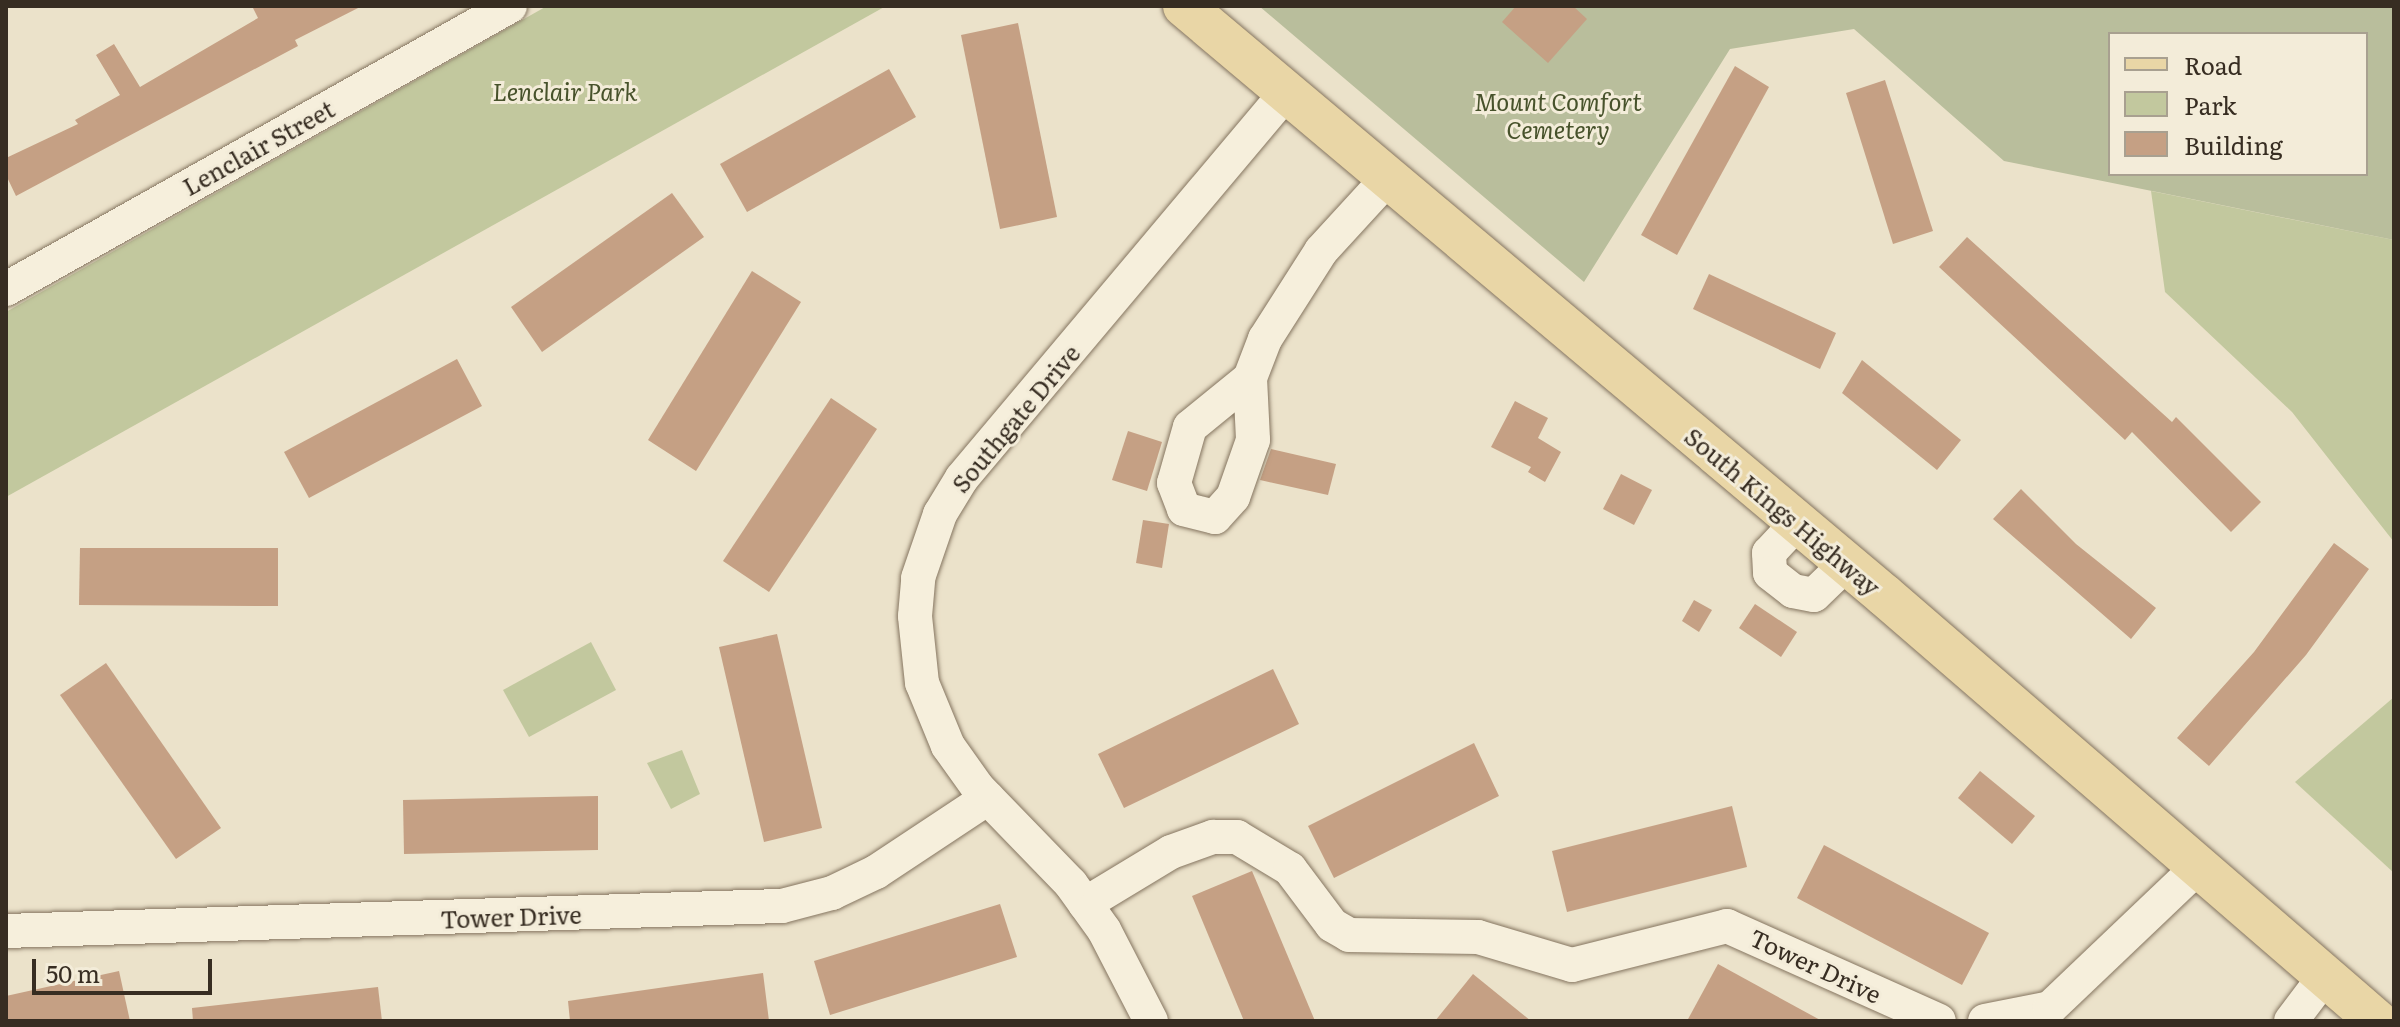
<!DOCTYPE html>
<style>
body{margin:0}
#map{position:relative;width:2400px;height:1027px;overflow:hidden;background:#ebe2ca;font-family:Literata,serif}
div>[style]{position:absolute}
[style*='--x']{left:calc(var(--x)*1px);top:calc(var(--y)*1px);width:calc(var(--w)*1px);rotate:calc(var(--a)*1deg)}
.green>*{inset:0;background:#c2c89e}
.cemetery>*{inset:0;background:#b9be9c}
.building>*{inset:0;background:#c5a084}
.roads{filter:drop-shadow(0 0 2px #857560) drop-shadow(0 0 2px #857560)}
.minor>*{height:34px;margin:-17px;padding:0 17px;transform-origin:17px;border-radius:17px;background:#f6efdc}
.major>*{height:42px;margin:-21px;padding:0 21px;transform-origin:21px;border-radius:21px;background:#e9d6a6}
span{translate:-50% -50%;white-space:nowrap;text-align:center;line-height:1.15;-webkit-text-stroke:6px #f3ecd9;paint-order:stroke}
.park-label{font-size:24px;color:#47522b;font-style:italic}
.street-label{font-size:24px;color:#372d22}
.frame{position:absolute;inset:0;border:8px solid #372d22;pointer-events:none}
.legend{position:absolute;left:2108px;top:32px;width:260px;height:144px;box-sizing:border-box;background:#f3ecd9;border:2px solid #a8a090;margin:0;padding:10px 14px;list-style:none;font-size:24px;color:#372d22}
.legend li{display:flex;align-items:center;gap:16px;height:40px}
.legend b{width:40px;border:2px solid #a8a090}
.scale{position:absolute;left:32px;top:959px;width:180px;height:36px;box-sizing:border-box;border:4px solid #372d22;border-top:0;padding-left:10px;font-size:24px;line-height:28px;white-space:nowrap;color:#372d22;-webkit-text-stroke:6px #f3ecd9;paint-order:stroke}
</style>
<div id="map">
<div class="green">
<i style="clip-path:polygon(547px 6px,886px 6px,6px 497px,6px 312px)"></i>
<i style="clip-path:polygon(2151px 191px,2394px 240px,2394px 542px,2292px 412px,2165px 292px)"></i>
<i style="clip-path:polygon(591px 642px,616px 690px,529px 737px,503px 690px)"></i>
<i style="clip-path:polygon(2394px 697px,2394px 873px,2295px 782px)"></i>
<i style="clip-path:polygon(682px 750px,700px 794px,671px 809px,647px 763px)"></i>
</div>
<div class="cemetery">
<i style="clip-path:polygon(evenodd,1259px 6px,2394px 6px,2394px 240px,2004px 161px,1854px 29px,1730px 49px,1584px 282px,1259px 6px,2110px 34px,2366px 34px,2366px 174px,2110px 174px,2110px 34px)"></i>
</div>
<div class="building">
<i style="clip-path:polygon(252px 6px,362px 6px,295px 40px,298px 46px,16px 196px,6px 175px,6px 158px,78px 124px,75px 120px,120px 95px,96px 55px,114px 44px,140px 87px,258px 18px)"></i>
<i style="clip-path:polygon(1516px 6px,1573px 6px,1587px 19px,1548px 63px,1502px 22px)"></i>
<i style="clip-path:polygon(1018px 23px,1057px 217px,1000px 229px,961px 35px)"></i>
<i style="clip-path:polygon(1735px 66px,1769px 87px,1677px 255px,1641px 235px)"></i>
<i style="clip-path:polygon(889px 69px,916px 117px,747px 212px,720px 164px)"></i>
<i style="clip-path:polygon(1885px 80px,1933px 231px,1893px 244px,1846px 93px)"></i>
<i style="clip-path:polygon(672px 193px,704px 237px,542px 352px,511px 307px)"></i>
<i style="clip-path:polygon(1967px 237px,2172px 422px,2176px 417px,2261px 502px,2231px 532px,2132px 432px,2125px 440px,1939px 267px)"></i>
<i style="clip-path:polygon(752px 271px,801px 302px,696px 471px,648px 440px)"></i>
<i style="clip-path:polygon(1709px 274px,1836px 333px,1820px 369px,1693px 309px)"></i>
<i style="clip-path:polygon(457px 359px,482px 406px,309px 498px,284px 452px)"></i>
<i style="clip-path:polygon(1862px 360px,1961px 440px,1937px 470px,1842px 393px)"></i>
<i style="clip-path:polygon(831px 398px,877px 429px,769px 592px,723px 561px)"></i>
<i style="clip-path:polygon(1515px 401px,1548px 418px,1538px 438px,1561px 452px,1545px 482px,1528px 472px,1531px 467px,1491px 447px)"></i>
<i style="clip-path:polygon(1128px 431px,1162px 442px,1147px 491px,1112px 480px)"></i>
<i style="clip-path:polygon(1271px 449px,1336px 464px,1328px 495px,1260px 480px)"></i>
<i style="clip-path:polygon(1621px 474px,1652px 490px,1634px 525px,1603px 509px)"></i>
<i style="clip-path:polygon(2021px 489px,2076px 544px,2156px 608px,2131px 639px,1993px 519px)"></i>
<i style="clip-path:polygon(1143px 520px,1169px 524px,1162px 568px,1136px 563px)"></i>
<i style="clip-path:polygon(2334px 543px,2369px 569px,2306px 655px,2209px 766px,2177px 738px,2254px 652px)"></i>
<i style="clip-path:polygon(80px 548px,278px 548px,278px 606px,79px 605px)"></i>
<i style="clip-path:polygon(1694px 600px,1712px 610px,1699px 632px,1682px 621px)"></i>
<i style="clip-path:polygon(1755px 604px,1797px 632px,1781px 657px,1739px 628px)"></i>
<i style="clip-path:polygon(777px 634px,822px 828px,764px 842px,719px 647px)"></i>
<i style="clip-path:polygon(106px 663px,221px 828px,176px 859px,60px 695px)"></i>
<i style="clip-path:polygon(1273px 669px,1299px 724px,1124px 808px,1098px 754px)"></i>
<i style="clip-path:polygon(1474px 743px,1499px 796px,1334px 878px,1308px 826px)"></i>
<i style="clip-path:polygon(1980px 771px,2035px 816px,2012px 844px,1958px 798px)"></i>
<i style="clip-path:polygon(598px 796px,598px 850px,404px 854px,403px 800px)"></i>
<i style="clip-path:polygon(1732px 806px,1747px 867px,1567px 912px,1552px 851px)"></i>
<i style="clip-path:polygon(1824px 845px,1989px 933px,1962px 985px,1797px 898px)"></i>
<i style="clip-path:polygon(1252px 871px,1315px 1021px,1244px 1021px,1192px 896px)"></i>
<i style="clip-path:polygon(1000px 904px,1017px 957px,830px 1015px,814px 961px)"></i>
<i style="clip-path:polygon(1718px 964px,1822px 1021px,1687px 1021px)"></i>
<i style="clip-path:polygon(119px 971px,130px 1021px,6px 1021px,6px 996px)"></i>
<i style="clip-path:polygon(763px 973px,769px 1021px,570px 1021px,568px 1001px)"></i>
<i style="clip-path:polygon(1473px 974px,1531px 1021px,1435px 1021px)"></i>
<i style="clip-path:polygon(378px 987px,382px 1021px,193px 1021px,192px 1008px)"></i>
</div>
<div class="roads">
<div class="minor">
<i style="--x:6;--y:289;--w:578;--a:-29.31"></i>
<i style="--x:1250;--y:378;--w:62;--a:87.2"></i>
<i style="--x:1253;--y:440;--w:60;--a:109.3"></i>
<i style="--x:1233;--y:497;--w:27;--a:132"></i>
<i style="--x:1215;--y:517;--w:32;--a:-166"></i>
<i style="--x:1184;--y:509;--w:28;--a:-111"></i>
<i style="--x:1174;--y:483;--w:58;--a:-74.1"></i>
<i style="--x:1190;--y:427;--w:77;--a:-39.2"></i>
<i style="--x:1250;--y:378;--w:42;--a:-69"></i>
<i style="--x:1265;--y:339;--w:104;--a:-57.5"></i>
<i style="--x:1321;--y:251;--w:96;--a:-47.5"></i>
<i style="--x:1797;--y:523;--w:41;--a:133"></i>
<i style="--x:1769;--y:553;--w:20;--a:87"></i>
<i style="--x:1770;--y:573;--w:29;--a:38"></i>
<i style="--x:1793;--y:591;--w:21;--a:11"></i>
<i style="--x:1814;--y:595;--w:45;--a:-44.1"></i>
<i style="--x:1085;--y:904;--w:100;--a:-31.2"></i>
<i style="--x:1171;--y:852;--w:45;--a:-19.7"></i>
<i style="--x:1213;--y:837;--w:24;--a:0"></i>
<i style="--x:1237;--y:837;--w:62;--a:31.1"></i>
<i style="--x:1290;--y:869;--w:70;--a:53.1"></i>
<i style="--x:1332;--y:925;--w:20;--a:30"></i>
<i style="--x:1349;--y:935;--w:129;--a:0.9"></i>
<i style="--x:1478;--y:937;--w:98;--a:16.6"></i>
<i style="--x:1572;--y:965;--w:160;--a:-14.1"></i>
<i style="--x:1727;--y:926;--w:232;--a:24.1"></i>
<i style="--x:6;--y:931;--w:776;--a:-1.85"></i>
<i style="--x:782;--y:906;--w:52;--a:-14.6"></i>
<i style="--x:832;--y:893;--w:49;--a:-25.5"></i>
<i style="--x:876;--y:872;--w:134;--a:-33.5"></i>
<i style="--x:1151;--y:1021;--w:102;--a:-117.3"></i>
<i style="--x:1104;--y:930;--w:57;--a:-125.7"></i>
<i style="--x:1071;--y:884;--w:134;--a:-134.1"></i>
<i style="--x:978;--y:788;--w:52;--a:-125.5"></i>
<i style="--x:948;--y:746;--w:68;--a:-112.4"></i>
<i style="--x:922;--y:683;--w:67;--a:-96"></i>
<i style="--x:915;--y:616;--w:38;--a:-85"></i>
<i style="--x:918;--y:578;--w:68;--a:-71"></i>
<i style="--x:940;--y:514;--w:42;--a:-58.6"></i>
<i style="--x:962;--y:478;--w:502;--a:-49.93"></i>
<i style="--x:1985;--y:1021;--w:66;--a:-11.3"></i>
<i style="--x:2050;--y:1008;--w:206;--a:-43.6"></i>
<i style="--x:2291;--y:1021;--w:56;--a:-52.9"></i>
</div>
<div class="major">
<i style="--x:1184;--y:6;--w:915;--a:40.08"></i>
<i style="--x:1884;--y:595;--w:652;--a:40.83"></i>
</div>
</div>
<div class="park-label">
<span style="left:565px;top:91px">Lenclair Park</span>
<span style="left:1558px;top:115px">Mount Comfort<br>Cemetery</span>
</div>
<div class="street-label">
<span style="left:258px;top:147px;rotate:-29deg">Lenclair Street</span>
<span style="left:1015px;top:418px;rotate:-50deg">Southgate Drive</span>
<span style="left:1783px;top:511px;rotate:40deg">South Kings Highway</span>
<span style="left:511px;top:916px;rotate:-2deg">Tower Drive</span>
<span style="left:1816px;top:965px;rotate:25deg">Tower Drive</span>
</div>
<div class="frame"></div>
<ul class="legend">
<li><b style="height:10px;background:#e9d6a6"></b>Road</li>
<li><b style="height:22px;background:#c2c89e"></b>Park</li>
<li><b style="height:22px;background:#c5a084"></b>Building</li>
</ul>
<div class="scale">50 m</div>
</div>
